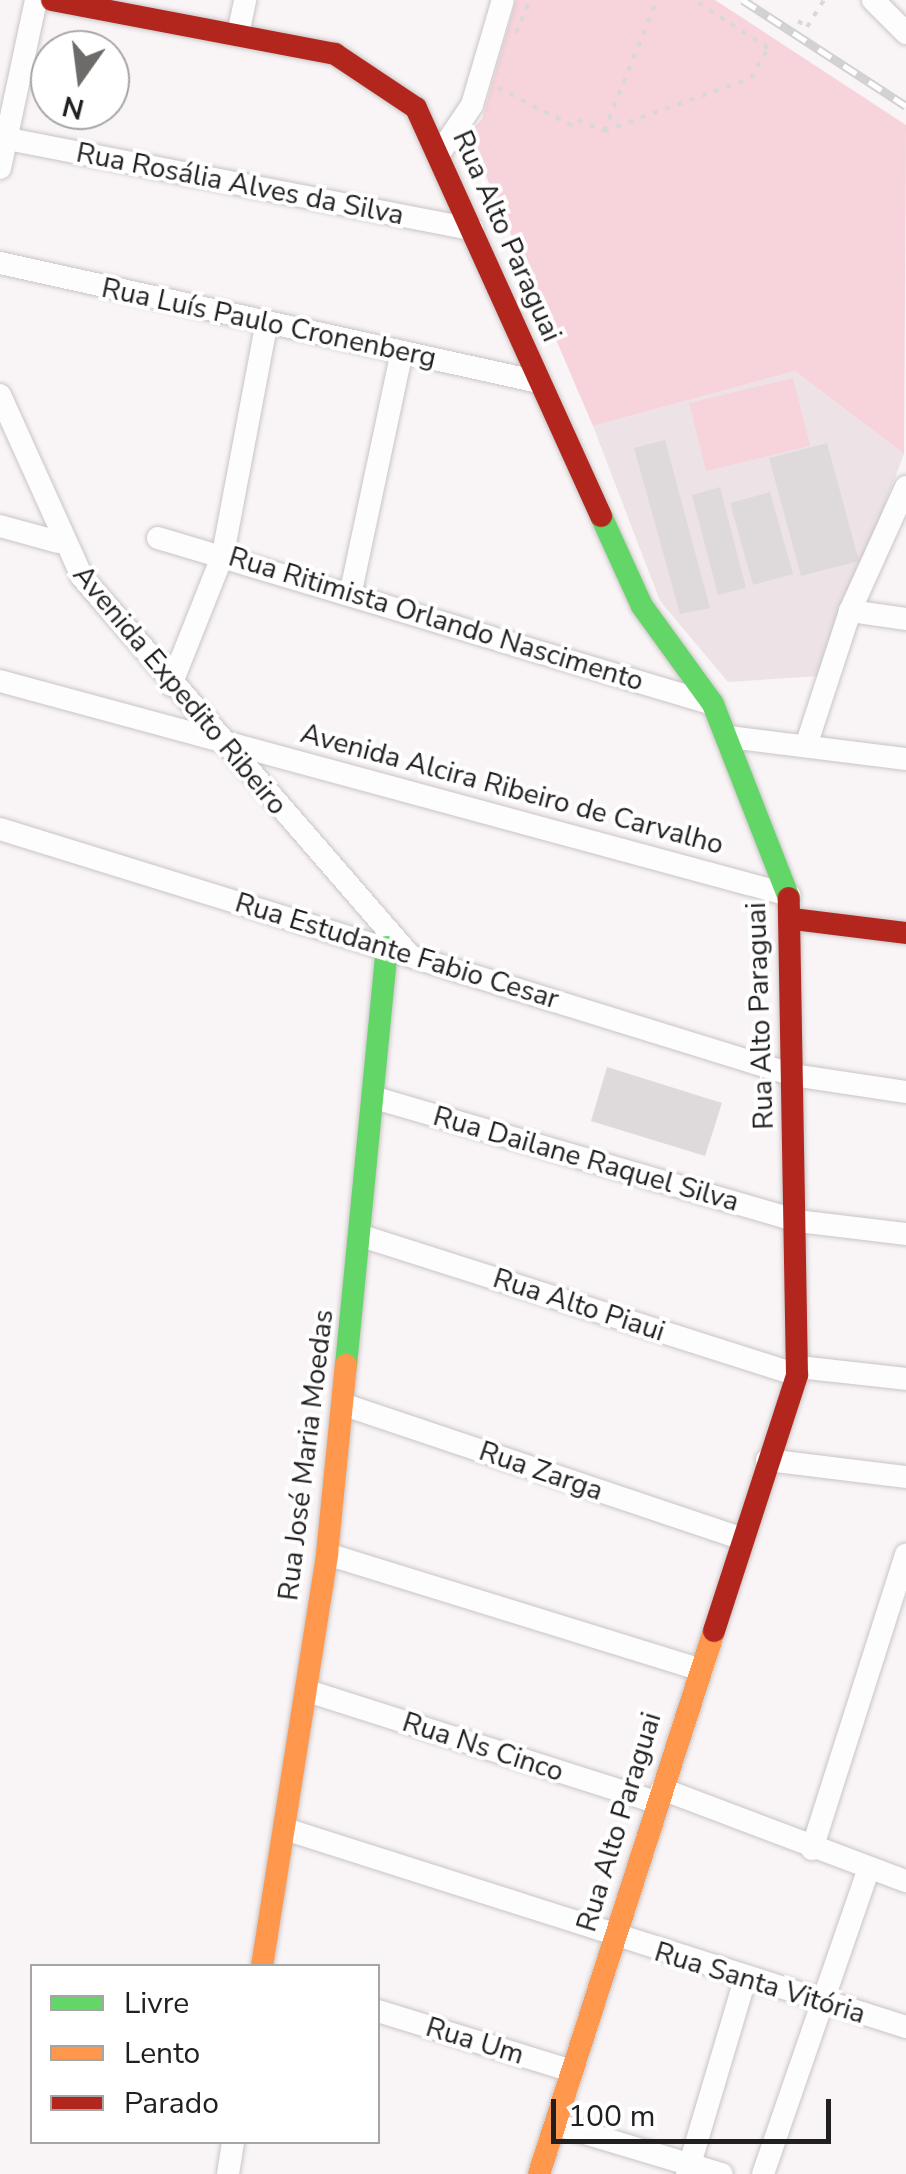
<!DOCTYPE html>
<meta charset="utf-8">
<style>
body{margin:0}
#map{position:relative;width:906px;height:2174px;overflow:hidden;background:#f9f4f5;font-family:"Nunito Sans",sans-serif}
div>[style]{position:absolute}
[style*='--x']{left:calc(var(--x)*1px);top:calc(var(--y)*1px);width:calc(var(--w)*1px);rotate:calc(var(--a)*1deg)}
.built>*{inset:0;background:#ede3e6}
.green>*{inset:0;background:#f7d3db}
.building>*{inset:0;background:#dedadb}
.path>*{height:4px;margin-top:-2px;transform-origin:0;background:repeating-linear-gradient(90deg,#d9d8d8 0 5px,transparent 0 13px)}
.roads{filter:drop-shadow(0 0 2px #c9c5c6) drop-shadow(0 0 2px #c9c5c6)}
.street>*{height:22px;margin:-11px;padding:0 11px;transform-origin:11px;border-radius:11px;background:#fefdfe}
.fast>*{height:22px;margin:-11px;padding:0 11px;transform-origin:11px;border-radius:11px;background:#63d668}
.slow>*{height:22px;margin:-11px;padding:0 11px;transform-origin:11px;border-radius:11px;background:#ff974d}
.jam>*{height:22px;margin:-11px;padding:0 11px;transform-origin:11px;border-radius:11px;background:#b3261e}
.rail>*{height:9px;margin-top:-4.5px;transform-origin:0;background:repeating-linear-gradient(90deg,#fff 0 15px,#d3d2d2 0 30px);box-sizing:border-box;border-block:2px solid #d3d2d2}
span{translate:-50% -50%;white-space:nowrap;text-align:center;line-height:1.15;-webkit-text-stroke:8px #fff;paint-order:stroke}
.street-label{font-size:28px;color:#211f1f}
.legend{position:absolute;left:30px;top:1964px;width:350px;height:180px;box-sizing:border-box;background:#fff;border:2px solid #a6a5a5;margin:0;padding:12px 18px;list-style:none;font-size:30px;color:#211f1f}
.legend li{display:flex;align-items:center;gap:20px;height:50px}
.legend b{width:50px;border:2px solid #a6a5a5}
.north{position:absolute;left:30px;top:30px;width:100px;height:100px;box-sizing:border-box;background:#fff;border:2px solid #a6a5a5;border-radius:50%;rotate:194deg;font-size:28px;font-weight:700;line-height:40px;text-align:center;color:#211f1f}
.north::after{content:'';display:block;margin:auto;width:35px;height:45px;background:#6d6a6a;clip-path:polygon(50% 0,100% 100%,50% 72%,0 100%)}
.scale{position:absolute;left:551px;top:2099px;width:280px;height:45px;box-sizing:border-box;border:5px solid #211f1f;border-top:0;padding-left:12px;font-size:30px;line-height:35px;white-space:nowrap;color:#211f1f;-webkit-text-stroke:8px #fff;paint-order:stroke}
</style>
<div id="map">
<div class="built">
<i style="clip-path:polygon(795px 371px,904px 454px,820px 676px,728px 682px,660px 601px,593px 426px)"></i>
</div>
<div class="green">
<i style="clip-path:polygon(516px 0,715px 0,906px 125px,904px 454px,795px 371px,593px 426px,468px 134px,482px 119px)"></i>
<i style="clip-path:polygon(793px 378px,810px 446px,706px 471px,689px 403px)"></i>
</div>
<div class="building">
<i style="clip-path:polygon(665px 440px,710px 608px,680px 614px,634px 448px)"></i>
<i style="clip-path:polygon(827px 443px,859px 561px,801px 576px,769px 458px)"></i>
<i style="clip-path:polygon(720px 487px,746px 588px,718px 595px,692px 495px)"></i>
<i style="clip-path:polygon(770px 492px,793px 574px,753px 585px,730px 503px)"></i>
<i style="clip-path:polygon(607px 1067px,722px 1103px,705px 1156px,591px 1121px)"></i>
</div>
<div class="path">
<i style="--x:798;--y:21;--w:11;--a:34"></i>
<i style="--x:807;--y:27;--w:32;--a:-58"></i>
<i style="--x:516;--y:33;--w:36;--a:-67"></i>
<i style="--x:498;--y:88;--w:86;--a:26.9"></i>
<i style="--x:578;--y:120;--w:28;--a:23"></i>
<i style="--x:604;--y:131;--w:156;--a:-19.8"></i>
<i style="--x:751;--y:78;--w:34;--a:-60"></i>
<i style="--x:768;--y:48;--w:88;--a:-147"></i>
<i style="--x:604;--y:131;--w:141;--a:-68"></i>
</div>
<div class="roads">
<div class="street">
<i style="--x:873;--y:0;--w:47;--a:45"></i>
<i style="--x:238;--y:34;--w:35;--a:-78"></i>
<i style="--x:8;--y:139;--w:473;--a:11"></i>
<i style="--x:439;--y:154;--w:59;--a:-56"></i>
<i style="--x:472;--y:105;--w:109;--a:-73.6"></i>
<i style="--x:0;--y:168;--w:172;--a:-77.9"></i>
<i style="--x:0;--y:263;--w:552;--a:12.45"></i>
<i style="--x:0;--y:395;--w:200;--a:65.7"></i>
<i style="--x:82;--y:577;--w:496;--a:49.1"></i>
<i style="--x:0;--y:526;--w:60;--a:15.4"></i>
<i style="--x:158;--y:538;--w:579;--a:16.65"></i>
<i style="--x:351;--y:591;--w:244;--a:-78"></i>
<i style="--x:850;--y:611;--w:57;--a:8.1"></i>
<i style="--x:0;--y:681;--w:818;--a:15.18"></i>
<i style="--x:171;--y:685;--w:141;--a:-68.3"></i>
<i style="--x:223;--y:554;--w:236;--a:-79.3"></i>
<i style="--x:729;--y:737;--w:178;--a:7.1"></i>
<i style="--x:806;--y:746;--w:142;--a:-71.9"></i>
<i style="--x:850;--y:611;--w:136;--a:-65.7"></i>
<i style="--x:0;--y:829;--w:830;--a:17.23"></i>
<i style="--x:793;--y:1075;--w:114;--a:8.6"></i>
<i style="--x:375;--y:1098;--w:440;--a:16.2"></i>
<i style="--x:797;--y:1221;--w:110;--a:6.8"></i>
<i style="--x:362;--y:1236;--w:457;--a:17.7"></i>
<i style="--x:798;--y:1367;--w:109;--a:6.3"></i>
<i style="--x:342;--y:1404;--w:420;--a:18.6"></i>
<i style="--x:767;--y:1460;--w:140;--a:7"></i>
<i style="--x:327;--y:1554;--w:388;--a:17.2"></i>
<i style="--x:308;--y:1691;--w:367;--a:17.7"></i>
<i style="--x:662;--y:1789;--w:261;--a:20.7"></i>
<i style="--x:285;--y:1829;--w:652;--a:17.68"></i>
<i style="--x:812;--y:1849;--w:309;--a:-72.3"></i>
<i style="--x:378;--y:2011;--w:203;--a:17.2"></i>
<i style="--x:555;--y:2124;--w:174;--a:16.7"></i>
<i style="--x:228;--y:2174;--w:32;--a:-81"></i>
<i style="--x:687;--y:2174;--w:203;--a:-73.4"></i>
<i style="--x:763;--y:2174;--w:322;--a:-70.9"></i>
</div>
<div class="fast">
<i style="--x:601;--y:516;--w:99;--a:65.5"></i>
<i style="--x:642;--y:606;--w:121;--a:54.1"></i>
<i style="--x:713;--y:704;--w:208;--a:68.6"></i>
<i style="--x:346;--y:1365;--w:420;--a:-84.4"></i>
</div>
<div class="slow">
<i style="--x:262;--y:1966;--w:417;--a:-81"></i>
<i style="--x:327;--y:1554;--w:190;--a:-84.3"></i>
<i style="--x:539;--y:2174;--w:571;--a:-72.14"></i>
</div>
<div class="jam">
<i style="--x:52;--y:0;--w:288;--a:10.8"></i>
<i style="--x:335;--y:54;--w:97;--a:33.7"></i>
<i style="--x:416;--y:108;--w:448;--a:65.6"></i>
<i style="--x:793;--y:919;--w:114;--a:7.1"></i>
<i style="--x:714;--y:1631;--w:269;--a:-72"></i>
<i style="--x:797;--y:1375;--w:477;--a:-91"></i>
</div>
</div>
<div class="rail">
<i style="--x:743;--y:0;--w:194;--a:33"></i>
</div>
<div class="street-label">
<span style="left:240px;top:184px;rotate:11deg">Rua Rosália Alves da Silva</span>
<span style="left:507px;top:236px;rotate:66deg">Rua Alto Paraguai</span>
<span style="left:269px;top:323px;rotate:12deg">Rua Luís Paulo Cronenberg</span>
<span style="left:436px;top:619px;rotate:17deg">Rua Ritimista Orlando Nascimento</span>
<span style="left:180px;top:690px;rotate:50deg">Avenida Expedito Ribeiro</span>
<span style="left:512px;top:789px;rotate:15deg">Avenida Alcira Ribeiro de Carvalho</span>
<span style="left:397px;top:951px;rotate:17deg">Rua Estudante Fabio Cesar</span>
<span style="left:760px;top:1016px;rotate:-92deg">Rua Alto Paraguai</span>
<span style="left:586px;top:1159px;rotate:16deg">Rua Dailane Raquel Silva</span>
<span style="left:579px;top:1305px;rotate:18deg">Rua Alto Piaui</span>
<span style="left:306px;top:1455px;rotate:-83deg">Rua José Maria Moedas</span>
<span style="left:541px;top:1471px;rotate:19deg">Rua Zarga</span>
<span style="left:483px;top:1747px;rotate:18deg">Rua Ns Cinco</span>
<span style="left:619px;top:1822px;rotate:-73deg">Rua Alto Paraguai</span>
<span style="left:760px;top:1983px;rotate:17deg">Rua Santa Vitória</span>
<span style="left:475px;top:2041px;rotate:17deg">Rua Um</span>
</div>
<ul class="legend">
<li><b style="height:12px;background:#63d668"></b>Livre</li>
<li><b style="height:12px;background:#ff974d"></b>Lento</li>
<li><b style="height:12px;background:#b3261e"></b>Parado</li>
</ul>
<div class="north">N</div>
<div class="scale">100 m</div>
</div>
